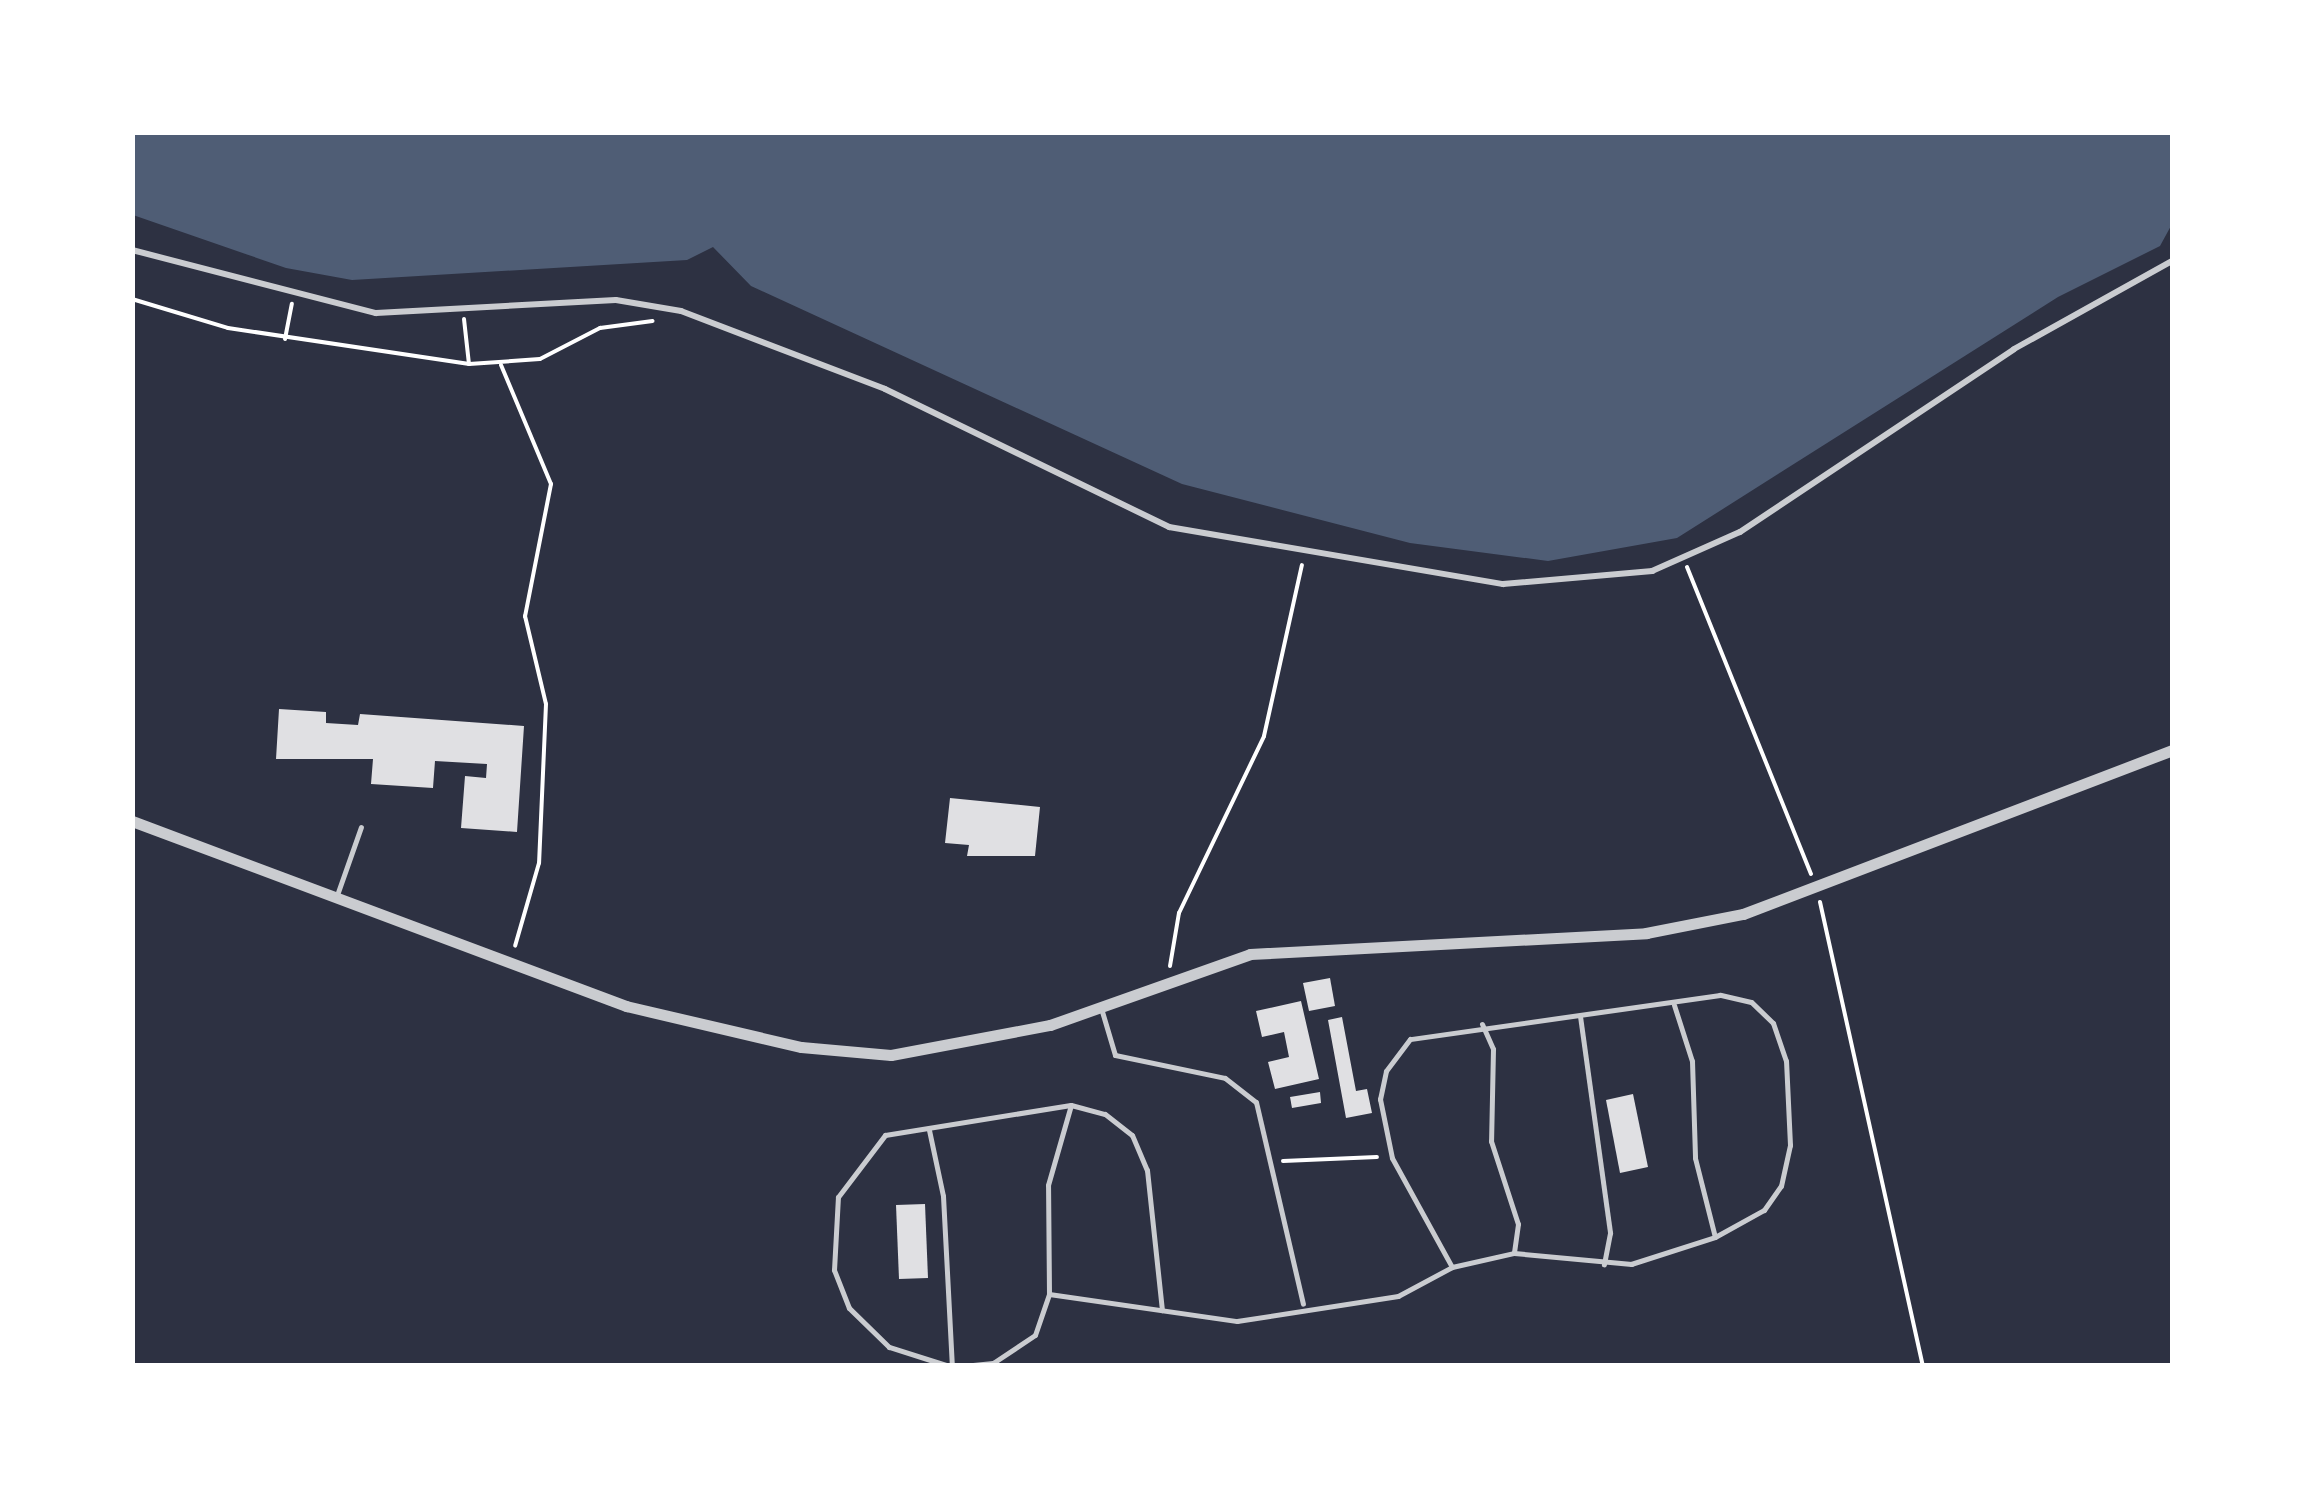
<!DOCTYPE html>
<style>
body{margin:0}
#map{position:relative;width:2305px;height:1498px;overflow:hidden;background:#2d3142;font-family:Jost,sans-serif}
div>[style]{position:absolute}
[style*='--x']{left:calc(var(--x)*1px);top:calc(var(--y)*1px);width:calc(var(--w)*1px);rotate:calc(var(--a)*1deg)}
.water>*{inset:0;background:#4f5d75}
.building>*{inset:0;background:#e0e0e3}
.path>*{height:4px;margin:-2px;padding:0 2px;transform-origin:2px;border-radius:2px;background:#fff}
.service>*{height:5px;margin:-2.5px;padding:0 2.5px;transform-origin:2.5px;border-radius:2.5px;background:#caccd0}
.pedestrian>*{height:6px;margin:-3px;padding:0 3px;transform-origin:3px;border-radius:3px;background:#caccd0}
.tertiary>*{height:11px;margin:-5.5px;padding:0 5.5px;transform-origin:5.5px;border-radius:5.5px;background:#caccd0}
span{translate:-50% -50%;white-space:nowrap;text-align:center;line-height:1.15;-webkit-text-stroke:8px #fff;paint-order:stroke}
.frame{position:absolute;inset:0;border:135px solid #fff;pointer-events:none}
</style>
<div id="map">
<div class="water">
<i style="clip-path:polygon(133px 132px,2172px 132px,2172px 224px,2160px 246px,2058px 297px,1677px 538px,1548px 561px,1410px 543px,1182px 484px,751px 286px,713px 247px,687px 260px,352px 280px,286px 268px,133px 215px)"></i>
</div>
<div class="building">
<i style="clip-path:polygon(279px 709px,326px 712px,326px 723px,358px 725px,360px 714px,524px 726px,517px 832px,461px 828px,465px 776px,486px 778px,487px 764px,435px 761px,433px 788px,371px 784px,373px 759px,276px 759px)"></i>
<i style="clip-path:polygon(950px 798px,1040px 807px,1035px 856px,967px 856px,969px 845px,945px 843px)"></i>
<i style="clip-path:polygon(1330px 978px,1335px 1006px,1309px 1011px,1303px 983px)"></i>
<i style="clip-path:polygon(1301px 1001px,1319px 1079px,1275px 1089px,1268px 1062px,1289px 1057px,1284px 1032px,1262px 1037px,1256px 1011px)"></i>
<i style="clip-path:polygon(1342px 1017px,1356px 1091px,1367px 1089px,1372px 1113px,1346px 1118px,1328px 1020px)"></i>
<i style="clip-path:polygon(1320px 1092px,1321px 1103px,1292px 1108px,1290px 1097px)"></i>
<i style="clip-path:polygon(1633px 1094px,1648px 1167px,1620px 1173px,1606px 1100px)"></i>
<i style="clip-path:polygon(925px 1204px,928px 1278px,899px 1279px,896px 1205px)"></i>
</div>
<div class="path">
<i style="--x:132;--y:299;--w:100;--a:16.8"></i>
<i style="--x:228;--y:328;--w:244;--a:8.5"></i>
<i style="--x:469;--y:364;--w:71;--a:-4"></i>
<i style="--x:540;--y:359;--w:68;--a:-27.3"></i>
<i style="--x:600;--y:328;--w:53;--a:-7.5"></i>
<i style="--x:464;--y:319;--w:45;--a:83.7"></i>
<i style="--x:285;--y:339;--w:36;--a:-79"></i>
<i style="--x:501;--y:365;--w:129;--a:67.2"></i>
<i style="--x:551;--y:484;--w:135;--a:101.1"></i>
<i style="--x:525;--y:616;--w:90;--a:76.6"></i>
<i style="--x:546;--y:704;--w:159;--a:92.5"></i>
<i style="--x:539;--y:863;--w:86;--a:106.1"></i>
<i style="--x:1687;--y:567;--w:331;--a:68"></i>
<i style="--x:1820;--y:902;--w:475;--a:77.5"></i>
<i style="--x:1170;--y:966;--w:54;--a:-80.4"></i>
<i style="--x:1179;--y:913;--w:196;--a:-64.3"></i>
<i style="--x:1264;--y:736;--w:175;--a:-77.5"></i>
<i style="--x:1283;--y:1161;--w:94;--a:-2.4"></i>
</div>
<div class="service">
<i style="--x:337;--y:895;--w:72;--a:-70.6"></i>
<i style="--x:1674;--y:1005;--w:59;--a:72.2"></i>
<i style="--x:1692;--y:1061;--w:97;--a:88.2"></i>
<i style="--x:1695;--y:1158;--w:81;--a:75.8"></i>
<i style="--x:1101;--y:1008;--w:49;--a:73.4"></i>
<i style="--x:1115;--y:1055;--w:112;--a:11.8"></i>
<i style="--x:1225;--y:1078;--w:39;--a:38"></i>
<i style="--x:1256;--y:1102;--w:207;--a:76.9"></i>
<i style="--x:1580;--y:1016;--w:219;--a:82.1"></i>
<i style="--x:1610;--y:1233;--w:32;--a:101"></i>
<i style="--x:1482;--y:1024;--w:27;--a:66"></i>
<i style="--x:1493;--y:1049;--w:92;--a:91.2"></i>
<i style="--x:1491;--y:1141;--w:87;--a:72"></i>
<i style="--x:1518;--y:1224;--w:29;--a:98"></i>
<i style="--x:929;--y:1130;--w:67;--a:78"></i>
<i style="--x:943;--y:1196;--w:170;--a:87"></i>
<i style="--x:1049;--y:1294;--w:109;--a:-90.5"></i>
<i style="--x:1048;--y:1185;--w:83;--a:-74"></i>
<i style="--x:949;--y:1366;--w:63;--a:-162.4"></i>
<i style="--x:889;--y:1347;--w:56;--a:-135.7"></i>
<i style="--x:849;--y:1308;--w:41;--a:-111.5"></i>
<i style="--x:834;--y:1270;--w:73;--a:-86.9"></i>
<i style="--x:838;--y:1197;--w:78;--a:-52.8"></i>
<i style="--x:885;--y:1135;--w:188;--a:-9.2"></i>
<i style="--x:1071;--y:1105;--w:35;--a:15"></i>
<i style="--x:1105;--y:1114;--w:34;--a:38"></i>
<i style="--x:1132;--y:1135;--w:38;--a:67"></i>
<i style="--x:1147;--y:1170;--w:141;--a:83.9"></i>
<i style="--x:963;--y:1366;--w:30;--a:-6"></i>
<i style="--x:993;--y:1363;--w:50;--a:-33.7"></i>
<i style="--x:1035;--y:1335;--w:43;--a:-71.1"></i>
<i style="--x:1049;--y:1294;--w:190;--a:8.2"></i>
<i style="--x:1237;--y:1321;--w:163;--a:-8.8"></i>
<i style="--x:1398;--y:1296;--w:61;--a:-28.2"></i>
<i style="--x:1452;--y:1267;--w:64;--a:-12.7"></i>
<i style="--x:1514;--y:1253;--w:118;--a:5.4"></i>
<i style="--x:1631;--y:1264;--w:88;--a:-17.8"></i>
<i style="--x:1715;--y:1237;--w:56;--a:-28.9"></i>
<i style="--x:1764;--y:1210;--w:29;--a:-55"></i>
<i style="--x:1781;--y:1186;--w:42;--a:-77.6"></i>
<i style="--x:1790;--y:1145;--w:84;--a:-92.7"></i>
<i style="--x:1786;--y:1061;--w:40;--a:-108.9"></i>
<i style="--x:1773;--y:1023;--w:30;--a:-136"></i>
<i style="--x:1751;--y:1002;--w:32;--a:-167"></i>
<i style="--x:1720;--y:995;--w:313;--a:171.9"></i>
<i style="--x:1410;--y:1039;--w:40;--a:127"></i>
<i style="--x:1386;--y:1071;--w:29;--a:102"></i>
<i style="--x:1380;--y:1099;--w:60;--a:78.5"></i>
<i style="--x:1392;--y:1158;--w:124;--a:61.2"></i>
</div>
<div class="pedestrian">
<i style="--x:132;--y:250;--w:252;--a:14.5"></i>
<i style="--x:376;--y:313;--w:240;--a:-3.1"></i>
<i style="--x:616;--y:300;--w:66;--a:9.6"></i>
<i style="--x:681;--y:311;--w:218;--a:20.9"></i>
<i style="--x:885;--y:389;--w:316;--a:25.9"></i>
<i style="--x:1169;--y:527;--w:339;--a:9.7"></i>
<i style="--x:1503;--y:584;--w:150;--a:-5"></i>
<i style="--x:1652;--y:571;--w:96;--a:-23.9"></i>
<i style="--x:1740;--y:532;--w:329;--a:-33.7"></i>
<i style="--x:2014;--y:349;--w:181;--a:-29.1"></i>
</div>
<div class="tertiary">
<i style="--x:132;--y:821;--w:528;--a:20.53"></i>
<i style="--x:626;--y:1006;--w:180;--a:13.2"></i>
<i style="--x:801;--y:1047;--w:90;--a:5.1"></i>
<i style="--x:891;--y:1055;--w:162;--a:-10.7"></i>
<i style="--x:1050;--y:1025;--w:212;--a:-19.5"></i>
<i style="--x:1250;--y:954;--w:397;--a:-3"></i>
<i style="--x:1646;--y:933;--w:99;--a:-11.1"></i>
<i style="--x:1743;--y:914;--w:459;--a:-20.9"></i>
</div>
<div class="frame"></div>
</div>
